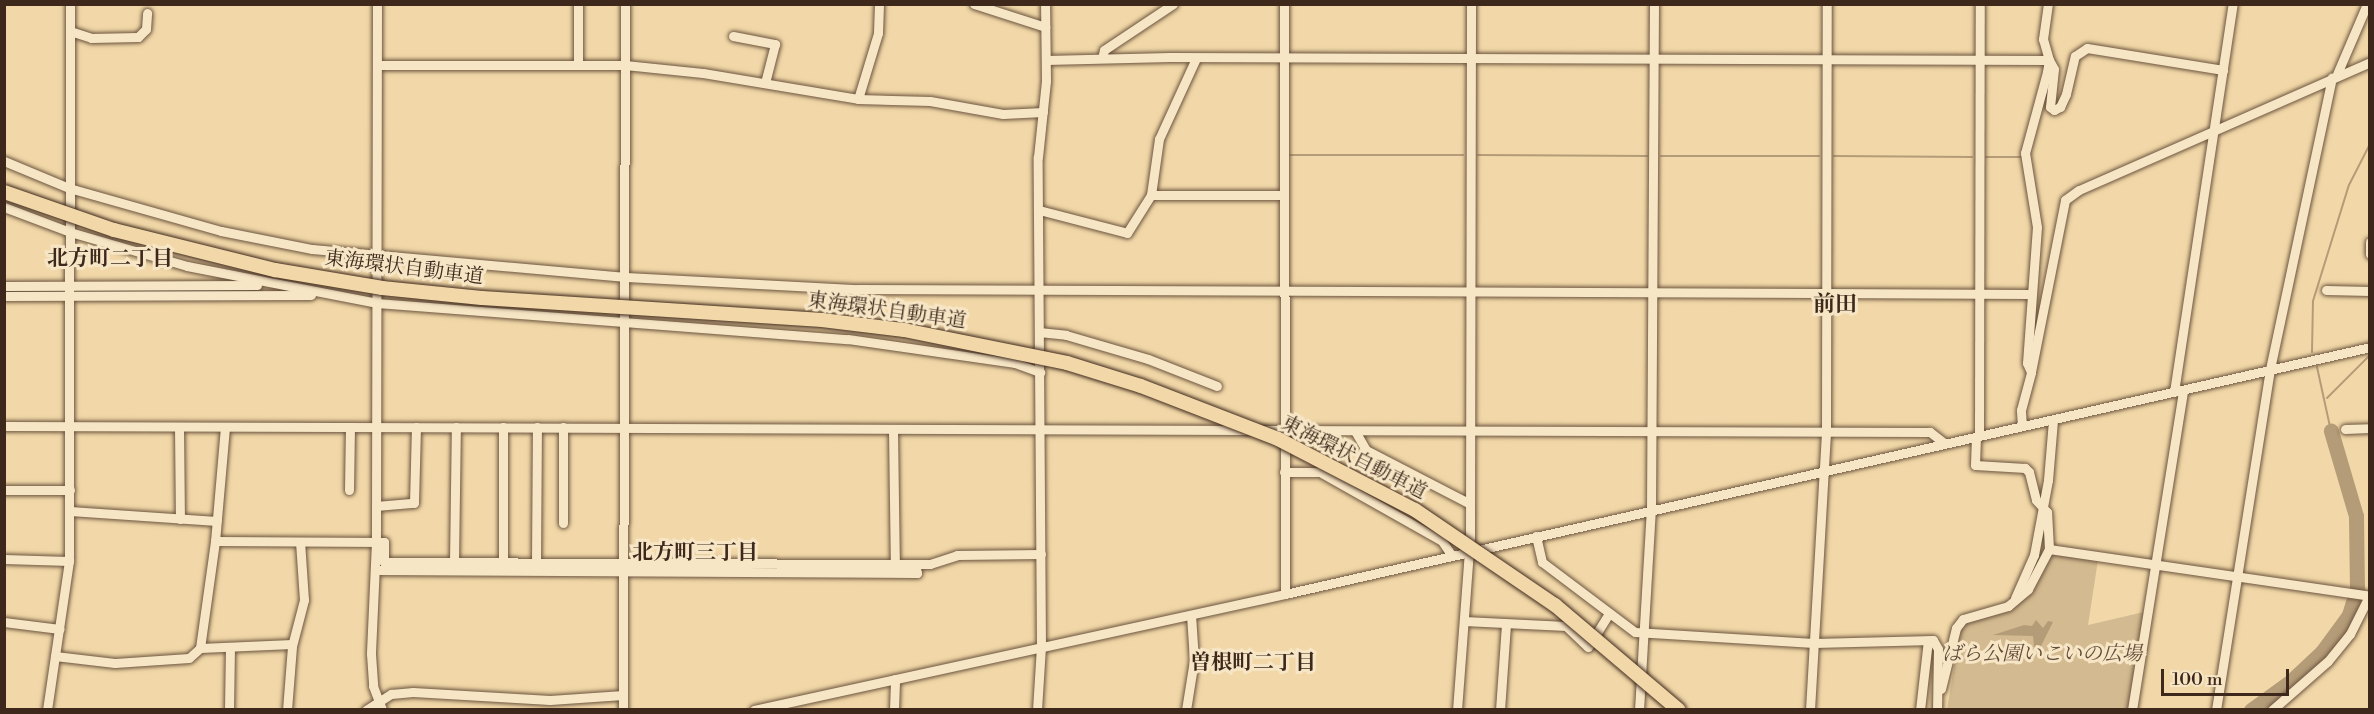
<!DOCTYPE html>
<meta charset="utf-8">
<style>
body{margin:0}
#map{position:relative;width:2374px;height:714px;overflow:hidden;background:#f2d8a8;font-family:"Libre Bodoni","Noto Serif JP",serif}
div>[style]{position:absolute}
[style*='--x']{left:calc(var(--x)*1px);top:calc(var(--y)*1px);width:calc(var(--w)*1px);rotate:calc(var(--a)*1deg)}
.green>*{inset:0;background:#d3ba90}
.water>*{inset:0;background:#b59c78}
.stream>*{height:2px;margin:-1px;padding:0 1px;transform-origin:1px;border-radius:1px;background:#b59c78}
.river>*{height:15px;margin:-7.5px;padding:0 7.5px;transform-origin:7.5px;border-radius:7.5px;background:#b59c78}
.roads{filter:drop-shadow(0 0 2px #6b543f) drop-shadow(0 0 2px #6b543f)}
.minor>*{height:9px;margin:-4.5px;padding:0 4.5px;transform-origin:4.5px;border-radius:4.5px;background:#f7e6c6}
.bridges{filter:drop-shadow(0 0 2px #3e281c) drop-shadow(0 0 2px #3e281c)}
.highway-bridge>*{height:14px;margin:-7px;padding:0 7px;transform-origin:7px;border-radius:7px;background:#f2d8a8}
span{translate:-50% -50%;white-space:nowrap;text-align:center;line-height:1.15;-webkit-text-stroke:6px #f7e6c6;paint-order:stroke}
.street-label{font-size:20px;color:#3e281c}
.park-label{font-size:20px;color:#634c39;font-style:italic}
.neighbourhood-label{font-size:21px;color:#3e281c;font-weight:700}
.quarter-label{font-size:22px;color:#3e281c;font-weight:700}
.frame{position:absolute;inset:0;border:6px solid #3e281c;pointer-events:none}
.scale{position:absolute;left:2161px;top:669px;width:128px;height:27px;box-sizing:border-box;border:3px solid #3e281c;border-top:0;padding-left:8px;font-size:18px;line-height:21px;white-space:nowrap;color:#3e281c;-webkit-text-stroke:4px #f7e6c6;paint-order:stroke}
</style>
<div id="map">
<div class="green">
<i style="clip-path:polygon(2050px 552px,2098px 560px,2088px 625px,2144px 612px,2128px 709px,1947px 710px,1960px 630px,1968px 621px,2008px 612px,2018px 604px)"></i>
</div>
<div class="water">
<i style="clip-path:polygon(2036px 620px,2043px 628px,2048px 621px,2053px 622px,2040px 648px,2034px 647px,2033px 636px,1993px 635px,2024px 625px,2032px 626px)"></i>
</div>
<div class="stream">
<i style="--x:1290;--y:155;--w:173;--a:0"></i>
<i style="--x:1478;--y:155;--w:169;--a:0.3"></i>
<i style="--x:1661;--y:156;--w:158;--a:0"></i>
<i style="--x:1834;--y:156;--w:138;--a:0.4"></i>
<i style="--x:1986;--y:157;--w:35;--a:0"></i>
<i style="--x:2312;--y:352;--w:51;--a:-88.9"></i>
<i style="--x:2313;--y:301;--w:121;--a:-72.8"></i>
<i style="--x:2349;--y:185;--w:46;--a:-62.9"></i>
<i style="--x:2317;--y:367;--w:66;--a:77.7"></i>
<i style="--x:2327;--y:398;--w:61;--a:-45"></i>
</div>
<div class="river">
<i style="--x:2251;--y:710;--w:49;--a:-35.9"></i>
<i style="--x:2291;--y:681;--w:42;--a:-43.1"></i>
<i style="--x:2322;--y:652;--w:46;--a:-53.9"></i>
<i style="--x:2349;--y:615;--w:27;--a:-73"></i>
<i style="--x:2357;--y:589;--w:73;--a:-90.8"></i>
<i style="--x:2356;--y:516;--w:89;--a:-106.4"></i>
</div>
<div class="roads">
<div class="minor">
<i style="--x:377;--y:4;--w:538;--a:90.11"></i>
<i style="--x:376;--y:542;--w:112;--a:92.6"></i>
<i style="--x:371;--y:654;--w:32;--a:86"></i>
<i style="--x:373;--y:686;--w:26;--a:69"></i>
<i style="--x:578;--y:4;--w:61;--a:90"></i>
<i style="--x:974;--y:4;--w:75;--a:17.9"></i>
<i style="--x:1284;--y:4;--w:590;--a:89.9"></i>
<i style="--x:70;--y:31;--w:22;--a:18"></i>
<i style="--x:91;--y:38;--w:47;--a:-1.2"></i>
<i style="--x:138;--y:37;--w:11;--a:-45"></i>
<i style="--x:146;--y:29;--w:16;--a:-86"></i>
<i style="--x:733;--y:36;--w:43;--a:10.8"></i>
<i style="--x:775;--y:44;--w:40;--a:104.4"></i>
<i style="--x:1102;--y:58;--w:8;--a:-76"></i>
<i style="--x:1104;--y:50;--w:83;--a:-33.7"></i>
<i style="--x:1046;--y:60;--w:124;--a:-1.4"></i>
<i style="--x:1170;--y:57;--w:879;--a:0.2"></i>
<i style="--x:2049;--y:60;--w:10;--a:61"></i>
<i style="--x:2054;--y:69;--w:38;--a:96"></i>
<i style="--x:2050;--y:107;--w:5;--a:37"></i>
<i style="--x:2054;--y:110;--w:7;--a:-27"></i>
<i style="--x:2060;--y:107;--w:14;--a:-65"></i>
<i style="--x:2066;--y:94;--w:39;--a:-77"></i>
<i style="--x:2075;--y:56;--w:14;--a:-34"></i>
<i style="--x:2087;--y:48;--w:138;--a:9.2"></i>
<i style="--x:377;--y:65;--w:248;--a:0"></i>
<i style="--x:625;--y:65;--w:78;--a:5.9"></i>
<i style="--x:703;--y:73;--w:157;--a:9.5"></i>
<i style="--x:858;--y:99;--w:72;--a:1.6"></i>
<i style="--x:930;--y:101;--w:74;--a:10.1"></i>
<i style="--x:1003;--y:114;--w:40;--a:-2.9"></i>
<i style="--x:2337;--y:74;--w:76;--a:-66.8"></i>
<i style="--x:858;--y:99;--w:69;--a:-73.1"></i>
<i style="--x:878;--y:33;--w:29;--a:-88"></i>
<i style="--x:4;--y:161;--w:70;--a:22.6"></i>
<i style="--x:69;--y:188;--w:158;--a:15.8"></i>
<i style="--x:221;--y:231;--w:93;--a:11.2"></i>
<i style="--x:312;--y:249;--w:315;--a:5.1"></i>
<i style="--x:626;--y:277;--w:232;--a:3"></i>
<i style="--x:858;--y:289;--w:1173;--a:0.24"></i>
<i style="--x:1151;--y:195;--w:57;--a:-81.9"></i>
<i style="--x:1159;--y:139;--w:89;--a:-65.4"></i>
<i style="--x:4;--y:207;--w:71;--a:20.7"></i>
<i style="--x:70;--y:232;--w:122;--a:16.2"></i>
<i style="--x:187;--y:266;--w:194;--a:11"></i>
<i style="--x:377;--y:303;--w:472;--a:4.4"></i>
<i style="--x:848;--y:339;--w:169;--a:8.2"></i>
<i style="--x:1015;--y:363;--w:27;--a:20"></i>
<i style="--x:1039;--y:210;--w:91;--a:14.6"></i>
<i style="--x:1127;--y:233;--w:45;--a:-57.7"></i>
<i style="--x:1151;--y:195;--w:133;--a:0"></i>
<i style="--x:2370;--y:242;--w:12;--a:90"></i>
<i style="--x:4;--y:286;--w:253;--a:-0.2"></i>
<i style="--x:2326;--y:290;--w:44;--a:1.3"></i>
<i style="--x:4;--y:296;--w:307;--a:-0.2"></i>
<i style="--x:1039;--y:332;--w:27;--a:6"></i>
<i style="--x:1066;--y:335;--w:85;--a:16.3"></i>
<i style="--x:1148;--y:359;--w:74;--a:21.4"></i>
<i style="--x:2031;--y:372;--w:175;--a:-78.8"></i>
<i style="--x:2065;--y:200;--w:17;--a:-36"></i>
<i style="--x:2079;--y:190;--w:318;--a:-23.7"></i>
<i style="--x:2174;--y:392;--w:392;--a:-81.4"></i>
<i style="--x:4;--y:426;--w:1243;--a:0.18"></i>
<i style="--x:2022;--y:426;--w:16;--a:-94"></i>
<i style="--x:2021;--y:410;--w:39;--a:-75"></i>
<i style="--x:2031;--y:372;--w:10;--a:-114"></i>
<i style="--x:2027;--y:363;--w:136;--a:-85.8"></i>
<i style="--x:2037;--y:227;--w:75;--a:-99.2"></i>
<i style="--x:2025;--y:153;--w:84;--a:-74.8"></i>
<i style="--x:2047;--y:72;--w:12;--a:-81"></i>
<i style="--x:2049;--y:60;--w:22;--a:-106"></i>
<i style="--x:2043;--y:39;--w:35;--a:-82"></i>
<i style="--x:179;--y:427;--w:92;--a:89.4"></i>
<i style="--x:225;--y:427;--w:114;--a:95"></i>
<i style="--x:215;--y:541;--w:169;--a:0.3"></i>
<i style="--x:384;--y:542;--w:20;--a:90"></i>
<i style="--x:384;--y:562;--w:531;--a:0.22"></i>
<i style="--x:503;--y:427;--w:136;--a:90"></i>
<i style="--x:893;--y:429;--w:135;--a:89.2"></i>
<i style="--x:2345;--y:429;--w:25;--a:-2"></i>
<i style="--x:1264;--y:430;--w:666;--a:0.17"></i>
<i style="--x:1930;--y:432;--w:18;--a:38"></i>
<i style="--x:1355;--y:431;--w:22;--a:60"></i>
<i style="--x:1366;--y:450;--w:117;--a:27.4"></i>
<i style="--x:1979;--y:436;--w:432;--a:-89.9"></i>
<i style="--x:1284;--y:472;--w:36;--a:0"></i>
<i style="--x:1320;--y:472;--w:140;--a:29.5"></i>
<i style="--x:1442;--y:541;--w:18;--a:56"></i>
<i style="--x:4;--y:490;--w:66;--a:0"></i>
<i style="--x:349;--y:490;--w:63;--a:-89.1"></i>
<i style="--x:376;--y:506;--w:38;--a:-5"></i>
<i style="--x:414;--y:503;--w:76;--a:-88.5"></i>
<i style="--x:70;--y:511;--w:147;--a:3.9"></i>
<i style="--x:563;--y:523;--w:96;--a:-90"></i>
<i style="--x:1536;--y:536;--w:27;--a:77"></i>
<i style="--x:1542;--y:562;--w:116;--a:37"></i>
<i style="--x:1635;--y:632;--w:179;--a:3.5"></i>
<i style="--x:1814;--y:643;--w:119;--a:-1.4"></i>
<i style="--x:1933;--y:640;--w:10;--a:61"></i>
<i style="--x:1938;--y:649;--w:61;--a:90.9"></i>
<i style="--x:2049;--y:549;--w:324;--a:8.3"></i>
<i style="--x:4;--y:559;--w:65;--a:1.8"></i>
<i style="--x:454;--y:562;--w:135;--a:-89.2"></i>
<i style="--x:536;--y:563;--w:136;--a:-89.6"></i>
<i style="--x:376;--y:570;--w:541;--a:0.32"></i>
<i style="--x:917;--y:573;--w:9;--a:-103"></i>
<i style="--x:915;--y:564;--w:15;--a:0"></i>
<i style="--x:930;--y:564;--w:28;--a:-18"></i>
<i style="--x:957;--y:555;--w:84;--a:-0.7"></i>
<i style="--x:2015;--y:598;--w:47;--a:-66.2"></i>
<i style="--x:2034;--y:555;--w:76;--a:-79.4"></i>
<i style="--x:2048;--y:480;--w:60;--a:-85.2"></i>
<i style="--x:1464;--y:621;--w:102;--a:2.8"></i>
<i style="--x:1566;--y:626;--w:30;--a:44"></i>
<i style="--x:1588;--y:647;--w:40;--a:-58"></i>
<i style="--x:4;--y:622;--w:56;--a:7.1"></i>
<i style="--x:200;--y:648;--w:108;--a:-82"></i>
<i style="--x:55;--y:656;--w:60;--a:6.7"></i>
<i style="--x:115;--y:663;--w:74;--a:-3.9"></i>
<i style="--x:189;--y:658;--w:15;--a:-42"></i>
<i style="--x:200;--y:648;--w:92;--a:-2.5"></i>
<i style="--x:1941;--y:689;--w:63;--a:-76.2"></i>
<i style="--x:1956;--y:628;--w:11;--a:-52"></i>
<i style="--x:1963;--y:619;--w:47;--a:-16.1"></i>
<i style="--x:2008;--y:606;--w:26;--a:-40"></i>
<i style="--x:2028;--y:589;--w:45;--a:-62.3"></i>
<i style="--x:2049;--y:549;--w:37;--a:-93"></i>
<i style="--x:2047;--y:512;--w:16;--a:-133"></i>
<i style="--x:2036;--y:500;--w:29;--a:-104"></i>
<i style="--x:2029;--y:472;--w:6;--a:-135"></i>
<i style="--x:2025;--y:468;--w:50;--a:-176.6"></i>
<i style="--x:1975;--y:465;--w:28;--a:-88"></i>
<i style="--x:47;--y:710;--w:151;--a:-81.6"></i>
<i style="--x:69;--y:561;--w:557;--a:-89.9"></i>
<i style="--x:229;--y:710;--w:63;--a:-89.1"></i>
<i style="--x:287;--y:710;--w:64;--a:-85.5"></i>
<i style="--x:292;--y:646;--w:48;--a:-75.4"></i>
<i style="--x:304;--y:600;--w:58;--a:-93.9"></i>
<i style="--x:366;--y:710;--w:30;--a:-33"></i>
<i style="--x:391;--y:694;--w:22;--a:-5"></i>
<i style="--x:413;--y:692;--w:137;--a:3.3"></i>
<i style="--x:550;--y:700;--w:73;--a:-3.9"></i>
<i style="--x:623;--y:710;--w:706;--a:-89.84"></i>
<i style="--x:754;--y:710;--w:544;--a:-12.32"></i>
<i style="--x:1285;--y:594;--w:1113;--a:-12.82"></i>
<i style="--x:894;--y:710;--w:31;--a:-88"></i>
<i style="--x:1037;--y:710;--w:63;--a:-86.4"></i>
<i style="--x:1041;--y:647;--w:490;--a:-90.4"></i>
<i style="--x:1038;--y:157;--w:76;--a:-84"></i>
<i style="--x:1046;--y:81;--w:77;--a:-90.7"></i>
<i style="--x:1186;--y:710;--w:51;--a:-80.9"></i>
<i style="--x:1194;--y:660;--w:45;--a:-93.8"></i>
<i style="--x:1457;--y:710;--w:174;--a:-85.7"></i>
<i style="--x:1470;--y:536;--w:532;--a:-89.89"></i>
<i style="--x:1500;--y:710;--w:86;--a:-86"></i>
<i style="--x:1639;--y:710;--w:201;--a:-86.6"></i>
<i style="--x:1651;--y:509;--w:505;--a:-89.66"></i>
<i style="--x:1810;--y:710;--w:279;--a:-86.7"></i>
<i style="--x:1826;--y:431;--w:427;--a:-89.9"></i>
<i style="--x:1920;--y:710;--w:70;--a:-83.5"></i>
<i style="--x:2132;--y:710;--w:324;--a:-80.9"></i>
<i style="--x:2216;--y:710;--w:345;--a:-81"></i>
<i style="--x:2270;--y:369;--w:298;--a:-78"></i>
<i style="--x:2272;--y:710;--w:74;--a:-41.2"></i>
<i style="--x:2328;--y:661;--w:35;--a:-51"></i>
<i style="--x:2350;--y:634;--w:42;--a:-63.4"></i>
</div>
</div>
<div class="bridges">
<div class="highway-bridge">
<i style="--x:4;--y:192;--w:116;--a:19.1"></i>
<i style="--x:114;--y:230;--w:166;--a:14"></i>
<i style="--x:275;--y:270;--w:109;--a:9.5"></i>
<i style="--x:382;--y:288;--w:100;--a:5.7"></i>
<i style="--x:482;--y:298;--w:341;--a:3.7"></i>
<i style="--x:822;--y:320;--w:83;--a:7"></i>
<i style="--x:904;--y:330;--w:166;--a:11.4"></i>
<i style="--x:1067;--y:363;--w:77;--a:17.3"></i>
<i style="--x:1141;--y:386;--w:147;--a:21.1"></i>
<i style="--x:1278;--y:439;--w:154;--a:27.4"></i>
<i style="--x:1415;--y:510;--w:169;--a:34.2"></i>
<i style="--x:1555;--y:605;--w:162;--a:40.3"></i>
</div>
</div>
<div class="street-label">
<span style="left:404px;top:268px;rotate:7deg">東海環状自動車道</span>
<span style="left:887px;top:311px;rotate:8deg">東海環状自動車道</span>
<span style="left:1354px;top:458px;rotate:27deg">東海環状自動車道</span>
</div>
<div class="park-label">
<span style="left:2042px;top:654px">ばら公園いこいの広場</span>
</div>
<div class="neighbourhood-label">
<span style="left:110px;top:259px">北方町二丁目</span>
<span style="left:695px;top:553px">北方町三丁目</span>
<span style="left:1253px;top:663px">曽根町二丁目</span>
</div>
<div class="quarter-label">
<span style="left:1835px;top:305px">前田</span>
</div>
<div class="frame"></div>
<div class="scale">100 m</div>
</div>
